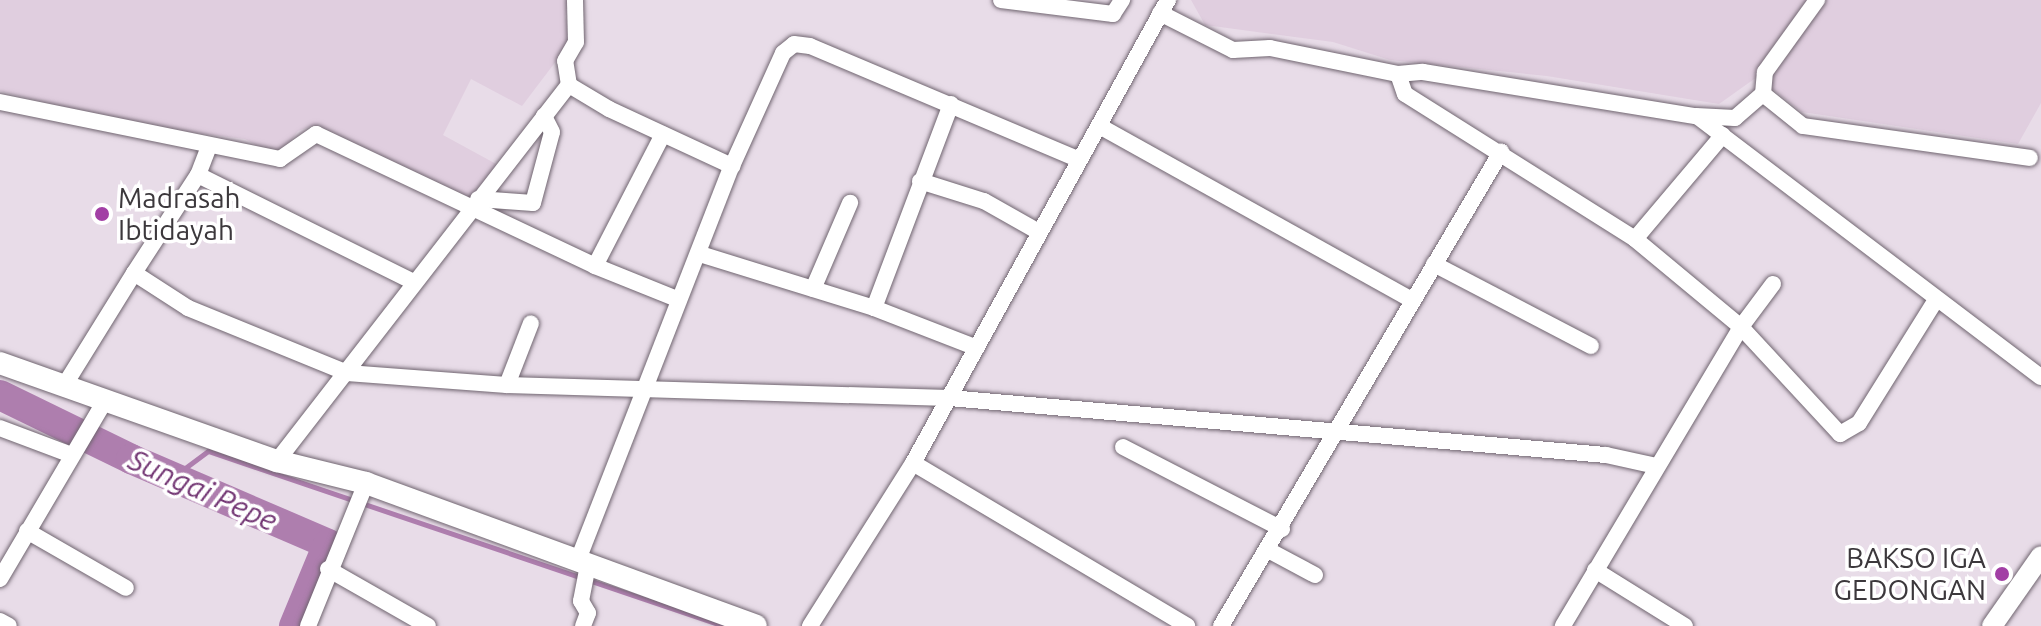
<!DOCTYPE html>
<style>
body{margin:0}
#map{position:relative;width:2041px;height:626px;overflow:hidden;background:#e8dce8;font-family:Ubuntu,sans-serif}
div>[style]{position:absolute}
[style*='--x']{left:calc(var(--x)*1px);top:calc(var(--y)*1px);width:calc(var(--w)*1px);rotate:calc(var(--a)*1deg)}
.built>*{inset:0;background:#e0cedf}
.stream>*{height:5px;margin:-2.5px;padding:0 2.5px;transform-origin:2.5px;border-radius:2.5px;background:#ae7eae}
.river>*{height:30px;margin:-15px;padding:0 15px;transform-origin:15px;border-radius:15px;background:#ae7eae}
.roads{filter:drop-shadow(0 0 2px #706570) drop-shadow(0 0 2px #706570)}
.minor>*{height:16px;margin:-8px;padding:0 8px;transform-origin:8px;border-radius:8px;background:#fff}
.tertiary>*{height:20px;margin:-10px;padding:0 10px;transform-origin:10px;border-radius:10px;background:#fff}
.secondary>*{height:22px;margin:-11px;padding:0 11px;transform-origin:11px;border-radius:11px;background:#fff}
.dots>*{width:22px;height:22px;translate:-50% -50%;box-sizing:border-box;border:4px solid #fff;border-radius:50%}
span{translate:-50% -50%;white-space:nowrap;text-align:center;line-height:1.15;-webkit-text-stroke:7px #fff;paint-order:stroke}
.poi-label{font-size:28px;color:#3c383c}
.left{translate:0 -50%;text-align:left}
.right{translate:-100% -50%;text-align:right}
.water-label{font-size:30px;color:#743875;font-style:italic}
</style>
<div id="map">
<div class="built">
<i style="clip-path:polygon(0 0,568px 0,565px 16px,570px 35px,569px 44px,522px 106px,471px 79px,443px 135px,498px 165px,466px 202px,311px 126px,298px 131px,284px 150px,267px 151px,245px 139px,136px 126px,0 91px)"></i>
<i style="clip-path:polygon(1191px 0,2041px 0,2041px 103px,2018px 144px,1802px 112px,1757px 77px,1719px 104px,1547px 76px,1390px 60px,1333px 42px,1205px 25px)"></i>
</div>
<div class="stream">
<i style="--x:173;--y:477;--w:44;--a:-36.6"></i>
<i style="--x:208;--y:451;--w:545;--a:18.73"></i>
</div>
<div class="river">
<i style="--x:0;--y:395;--w:146;--a:26"></i>
<i style="--x:131;--y:459;--w:215;--a:23.3"></i>
<i style="--x:328;--y:544;--w:89;--a:112.5"></i>
</div>
<div class="roads">
<div class="minor">
<i style="--x:1001;--y:0;--w:113;--a:7.1"></i>
<i style="--x:1113;--y:14;--w:17;--a:-57"></i>
<i style="--x:1160;--y:13;--w:82;--a:26.9"></i>
<i style="--x:1233;--y:50;--w:37;--a:-3"></i>
<i style="--x:1270;--y:48;--w:131;--a:11.5"></i>
<i style="--x:1398;--y:74;--w:25;--a:-5"></i>
<i style="--x:1423;--y:72;--w:277;--a:9.2"></i>
<i style="--x:1696;--y:116;--w:39;--a:3"></i>
<i style="--x:1735;--y:118;--w:37;--a:-41"></i>
<i style="--x:1763;--y:94;--w:51;--a:38.7"></i>
<i style="--x:1803;--y:126;--w:229;--a:8"></i>
<i style="--x:1398;--y:74;--w:21;--a:71"></i>
<i style="--x:1405;--y:94;--w:272;--a:32.2"></i>
<i style="--x:1635;--y:239;--w:138;--a:39.7"></i>
<i style="--x:1741;--y:327;--w:348;--a:120.8"></i>
<i style="--x:569;--y:85;--w:47;--a:31"></i>
<i style="--x:609;--y:109;--w:136;--a:24.9"></i>
<i style="--x:1763;--y:94;--w:22;--a:-85"></i>
<i style="--x:1765;--y:72;--w:89;--a:-54.2"></i>
<i style="--x:0;--y:102;--w:286;--a:11.5"></i>
<i style="--x:280;--y:159;--w:44;--a:-34.8"></i>
<i style="--x:316;--y:134;--w:309;--a:25.3"></i>
<i style="--x:595;--y:266;--w:88;--a:21.9"></i>
<i style="--x:1698;--y:117;--w:430;--a:37.2"></i>
<i style="--x:1101;--y:127;--w:357;--a:29.1"></i>
<i style="--x:198;--y:175;--w:241;--a:26.4"></i>
<i style="--x:920;--y:181;--w:67;--a:17.4"></i>
<i style="--x:984;--y:201;--w:61;--a:29.5"></i>
<i style="--x:478;--y:199;--w:55;--a:4.2"></i>
<i style="--x:533;--y:203;--w:73;--a:-75"></i>
<i style="--x:552;--y:132;--w:18;--a:-117"></i>
<i style="--x:1635;--y:239;--w:136;--a:-49.8"></i>
<i style="--x:700;--y:254;--w:182;--a:17.2"></i>
<i style="--x:874;--y:308;--w:110;--a:21.2"></i>
<i style="--x:1434;--y:264;--w:177;--a:27.6"></i>
<i style="--x:595;--y:266;--w:148;--a:-62.7"></i>
<i style="--x:134;--y:273;--w:117;--a:-56.9"></i>
<i style="--x:198;--y:175;--w:30;--a:-69"></i>
<i style="--x:1773;--y:284;--w:54;--a:126.7"></i>
<i style="--x:1741;--y:327;--w:146;--a:47.2"></i>
<i style="--x:1840;--y:434;--w:22;--a:-30"></i>
<i style="--x:1859;--y:423;--w:145;--a:-58"></i>
<i style="--x:813;--y:289;--w:94;--a:-66.7"></i>
<i style="--x:874;--y:308;--w:218;--a:-69.3"></i>
<i style="--x:507;--y:385;--w:66;--a:-68.8"></i>
<i style="--x:64;--y:386;--w:133;--a:-58.2"></i>
<i style="--x:134;--y:273;--w:64;--a:32.9"></i>
<i style="--x:188;--y:308;--w:172;--a:22.2"></i>
<i style="--x:347;--y:373;--w:160;--a:4.3"></i>
<i style="--x:507;--y:385;--w:442;--a:1.7"></i>
<i style="--x:949;--y:398;--w:659;--a:4.96"></i>
<i style="--x:1606;--y:455;--w:51;--a:12.4"></i>
<i style="--x:0;--y:428;--w:77;--a:20.6"></i>
<i style="--x:1123;--y:447;--w:179;--a:27.3"></i>
<i style="--x:277;--y:461;--w:476;--a:-52.2"></i>
<i style="--x:569;--y:85;--w:24;--a:-99"></i>
<i style="--x:565;--y:61;--w:22;--a:-60"></i>
<i style="--x:576;--y:42;--w:42;--a:-91.4"></i>
<i style="--x:913;--y:463;--w:319;--a:30.7"></i>
<i style="--x:27;--y:531;--w:114;--a:29.9"></i>
<i style="--x:1270;--y:551;--w:51;--a:28.1"></i>
<i style="--x:578;--y:560;--w:423;--a:-68.7"></i>
<i style="--x:732;--y:166;--w:124;--a:-65.7"></i>
<i style="--x:783;--y:53;--w:14;--a:-39"></i>
<i style="--x:794;--y:44;--w:16;--a:7"></i>
<i style="--x:810;--y:46;--w:290;--a:22.9"></i>
<i style="--x:328;--y:569;--w:115;--a:29.7"></i>
<i style="--x:1595;--y:570;--w:106;--a:31.9"></i>
<i style="--x:0;--y:579;--w:207;--a:-59.5"></i>
<i style="--x:0;--y:621;--w:10;--a:29"></i>
<i style="--x:308;--y:626;--w:154;--a:-67.9"></i>
<i style="--x:583;--y:626;--w:14;--a:-69"></i>
<i style="--x:588;--y:613;--w:14;--a:-120"></i>
<i style="--x:581;--y:601;--w:38;--a:-79"></i>
<i style="--x:810;--y:626;--w:193;--a:-57.7"></i>
<i style="--x:913;--y:463;--w:529;--a:-61.16"></i>
<i style="--x:1221;--y:626;--w:551;--a:-59.43"></i>
</div>
<div class="tertiary">
<i style="--x:1992;--y:626;--w:85;--a:-55"></i>
</div>
<div class="secondary">
<i style="--x:0;--y:363;--w:294;--a:19.5"></i>
<i style="--x:277;--y:461;--w:92;--a:13.9"></i>
<i style="--x:366;--y:483;--w:415;--a:20.1"></i>
</div>
</div>
<div class="dots">
<i style="left:102px;top:214px;background:#a23fa5"></i>
<i style="left:2002px;top:574px;background:#a23fa5"></i>
</div>
<div class="poi-label">
<span class="left" style="left:118px;top:214px">Madrasah<br>Ibtidayah</span>
<span class="right" style="left:1986px;top:574px">BAKSO IGA<br>GEDONGAN</span>
</div>
<div class="water-label">
<span style="left:203px;top:490px;rotate:24deg">Sungai Pepe</span>
</div>
</div>
